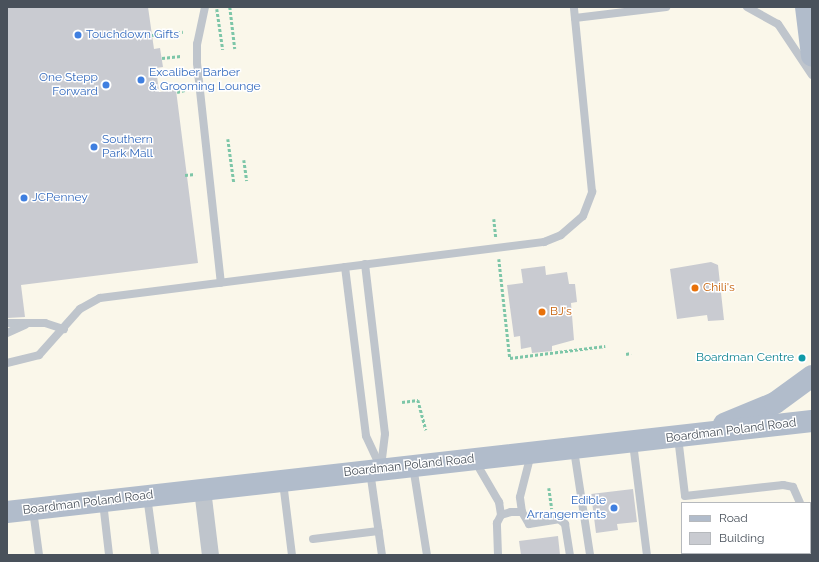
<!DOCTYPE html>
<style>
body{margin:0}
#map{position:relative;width:819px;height:562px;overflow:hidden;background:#f1efef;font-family:Raleway,sans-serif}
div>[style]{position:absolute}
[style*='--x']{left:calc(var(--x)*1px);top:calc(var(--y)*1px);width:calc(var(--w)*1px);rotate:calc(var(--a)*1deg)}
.commercial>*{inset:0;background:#faf7ea}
.building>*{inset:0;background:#c9cbd1}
.path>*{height:2.5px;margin-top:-1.25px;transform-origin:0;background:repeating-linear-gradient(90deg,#7dc6a8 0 3px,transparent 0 5px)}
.service>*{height:8px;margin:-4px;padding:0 4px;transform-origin:4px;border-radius:4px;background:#bfc5cc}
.minor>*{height:17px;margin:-8.5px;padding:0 8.5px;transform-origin:8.5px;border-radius:8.5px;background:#bfc5cc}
.primary>*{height:22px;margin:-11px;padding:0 11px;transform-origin:11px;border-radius:11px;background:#b1bccb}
.dots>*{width:11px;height:11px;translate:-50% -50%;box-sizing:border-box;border:2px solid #fff;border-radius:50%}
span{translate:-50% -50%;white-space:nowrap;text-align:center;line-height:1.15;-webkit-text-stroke:3px #fff;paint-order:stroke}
.shop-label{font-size:12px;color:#366cbe}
.left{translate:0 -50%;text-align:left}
.right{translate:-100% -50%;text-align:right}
.food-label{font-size:12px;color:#c56008}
.culture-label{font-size:12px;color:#0d838f}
.street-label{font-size:12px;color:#49515b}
.frame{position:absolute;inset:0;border:8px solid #49515b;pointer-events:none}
.legend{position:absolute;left:681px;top:502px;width:130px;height:52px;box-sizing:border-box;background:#fff;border:1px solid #b6b9bd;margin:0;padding:5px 7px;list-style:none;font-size:12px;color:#49515b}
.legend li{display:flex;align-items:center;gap:8px;height:20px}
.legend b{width:20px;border:1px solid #b6b9bd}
</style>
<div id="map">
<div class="commercial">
<i style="clip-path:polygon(evenodd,7px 7px,812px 7px,812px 555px,7px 555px,7px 7px,682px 503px,810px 503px,810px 553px,682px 553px,682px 503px)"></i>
</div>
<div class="building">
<i style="clip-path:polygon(7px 7px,148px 7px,154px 49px,160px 48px,163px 67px,156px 68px,159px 92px,176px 90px,198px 263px,21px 285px,25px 317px,7px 318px)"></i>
<i style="clip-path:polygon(711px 262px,718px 265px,724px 320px,708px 321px,707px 315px,677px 319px,670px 269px)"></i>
<i style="clip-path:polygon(545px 266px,546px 275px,567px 272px,569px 284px,575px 284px,577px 302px,571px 303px,574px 340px,552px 346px,552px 351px,532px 353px,531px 347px,521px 349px,520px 336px,514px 337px,507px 285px,523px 283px,521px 269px)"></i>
<i style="clip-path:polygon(633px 489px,637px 522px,617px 524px,618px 530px,596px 533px,591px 494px)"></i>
<i style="clip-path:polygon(558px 536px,560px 555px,521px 555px,519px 541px)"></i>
</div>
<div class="path">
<i style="--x:230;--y:7;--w:42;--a:83.2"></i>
<i style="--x:217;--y:9;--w:41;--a:81.7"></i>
<i style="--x:152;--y:35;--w:31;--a:-6"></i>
<i style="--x:162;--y:58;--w:19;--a:-6"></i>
<i style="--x:177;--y:92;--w:8;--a:-14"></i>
<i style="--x:228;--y:139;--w:44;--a:82.2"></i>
<i style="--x:244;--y:160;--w:21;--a:82"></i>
<i style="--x:185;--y:175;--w:10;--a:-6"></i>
<i style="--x:494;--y:219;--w:18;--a:84"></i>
<i style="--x:499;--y:259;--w:100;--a:83.7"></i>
<i style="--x:510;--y:358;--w:96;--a:-7.2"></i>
<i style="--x:626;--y:354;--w:5;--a:-11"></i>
<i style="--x:402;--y:402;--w:16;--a:-7"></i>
<i style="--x:418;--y:400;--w:31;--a:75"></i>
<i style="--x:549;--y:488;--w:21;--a:82"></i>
</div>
<div class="service">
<i style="--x:205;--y:7;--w:38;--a:102"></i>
<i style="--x:197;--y:44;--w:19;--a:90"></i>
<i style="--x:197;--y:63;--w:221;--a:83.8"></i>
<i style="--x:747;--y:7;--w:35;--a:29"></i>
<i style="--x:778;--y:24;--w:61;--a:56.3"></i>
<i style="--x:575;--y:18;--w:92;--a:-6.9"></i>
<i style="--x:365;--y:264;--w:171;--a:83.3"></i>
<i style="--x:385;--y:434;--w:34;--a:97"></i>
<i style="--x:345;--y:267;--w:170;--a:82.9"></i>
<i style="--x:366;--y:436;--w:35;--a:65"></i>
<i style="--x:7;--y:323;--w:38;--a:0"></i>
<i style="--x:45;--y:323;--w:20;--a:18"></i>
<i style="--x:7;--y:333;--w:20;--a:-24"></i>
<i style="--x:7;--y:363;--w:33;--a:-14"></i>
<i style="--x:39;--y:355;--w:62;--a:-48.3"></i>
<i style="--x:80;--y:309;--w:23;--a:-29"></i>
<i style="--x:100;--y:298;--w:448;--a:-7.2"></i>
<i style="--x:544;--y:242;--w:18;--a:-22"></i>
<i style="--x:561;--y:235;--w:29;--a:-41"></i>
<i style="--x:583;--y:216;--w:26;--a:-69"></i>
<i style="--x:592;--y:192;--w:186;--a:-95.6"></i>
<i style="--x:678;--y:437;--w:59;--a:83.2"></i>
<i style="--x:685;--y:496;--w:99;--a:-6.4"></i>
<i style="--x:783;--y:485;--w:10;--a:11"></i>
<i style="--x:793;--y:487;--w:17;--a:66"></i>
<i style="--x:633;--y:443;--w:113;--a:82.9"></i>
<i style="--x:574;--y:450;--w:106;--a:81.3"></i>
<i style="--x:475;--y:461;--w:48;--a:59.7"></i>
<i style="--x:499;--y:502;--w:13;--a:81"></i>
<i style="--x:413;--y:466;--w:90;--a:81.1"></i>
<i style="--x:370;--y:471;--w:85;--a:81.9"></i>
<i style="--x:283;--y:482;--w:74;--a:83"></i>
<i style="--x:147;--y:496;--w:60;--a:82.3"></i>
<i style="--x:103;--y:502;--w:53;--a:83.5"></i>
<i style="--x:33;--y:510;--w:45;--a:82.4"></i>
<i style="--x:522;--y:512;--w:15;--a:-98"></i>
<i style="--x:520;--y:497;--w:44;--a:-75.7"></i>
<i style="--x:313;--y:539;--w:66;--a:-6.9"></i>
<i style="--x:686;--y:553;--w:2;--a:90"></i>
<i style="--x:698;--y:553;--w:2;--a:63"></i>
<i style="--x:807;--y:553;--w:2;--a:63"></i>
<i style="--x:498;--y:555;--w:32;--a:-92"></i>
<i style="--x:497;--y:523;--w:9;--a:-63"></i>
<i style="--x:501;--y:515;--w:10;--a:-17"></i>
<i style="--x:511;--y:512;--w:11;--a:0"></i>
<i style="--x:522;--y:512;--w:14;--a:60"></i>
<i style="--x:529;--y:524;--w:30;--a:-9"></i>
<i style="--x:559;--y:519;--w:8;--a:40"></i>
<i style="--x:565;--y:524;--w:31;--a:81"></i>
</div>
<div class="minor">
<i style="--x:202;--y:489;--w:66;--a:83.1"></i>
</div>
<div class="primary">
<i style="--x:806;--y:7;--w:49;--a:83"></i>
<i style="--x:724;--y:424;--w:55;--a:-22.4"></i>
<i style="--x:775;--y:403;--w:46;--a:-36.1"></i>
<i style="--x:7;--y:512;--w:810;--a:-6.45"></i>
</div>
<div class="dots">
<i style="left:78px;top:35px;background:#3f7fe0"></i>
<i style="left:141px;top:80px;background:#3f7fe0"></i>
<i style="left:106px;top:85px;background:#3f7fe0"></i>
<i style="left:94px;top:147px;background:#3f7fe0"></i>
<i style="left:24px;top:198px;background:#3f7fe0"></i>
<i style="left:695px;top:288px;background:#e8710a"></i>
<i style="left:542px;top:312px;background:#e8710a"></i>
<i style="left:802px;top:358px;background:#0f9aa8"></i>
<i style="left:614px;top:508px;background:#3f7fe0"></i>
</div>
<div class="shop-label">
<span class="left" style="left:86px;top:35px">Touchdown Gifts</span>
<span class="left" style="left:149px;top:80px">Excaliber Barber<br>&amp; Grooming Lounge</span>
<span class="right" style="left:98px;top:85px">One Stepp<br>Forward</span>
<span class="left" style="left:102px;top:147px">Southern<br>Park Mall</span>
<span class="left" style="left:32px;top:198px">JCPenney</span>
<span class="right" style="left:606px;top:508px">Edible<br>Arrangements</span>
</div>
<div class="food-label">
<span class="left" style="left:703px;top:288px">Chili's</span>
<span class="left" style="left:550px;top:312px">BJ's</span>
</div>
<div class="culture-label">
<span class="right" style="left:794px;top:358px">Boardman Centre</span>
</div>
<div class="street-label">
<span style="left:731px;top:431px;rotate:-7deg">Boardman Poland Road</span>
<span style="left:409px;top:466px;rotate:-6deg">Boardman Poland Road</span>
<span style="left:88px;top:503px;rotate:-7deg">Boardman Poland Road</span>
</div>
<div class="frame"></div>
<ul class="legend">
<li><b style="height:5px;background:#b1bccb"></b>Road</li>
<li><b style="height:11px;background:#c9cbd1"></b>Building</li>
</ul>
</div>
